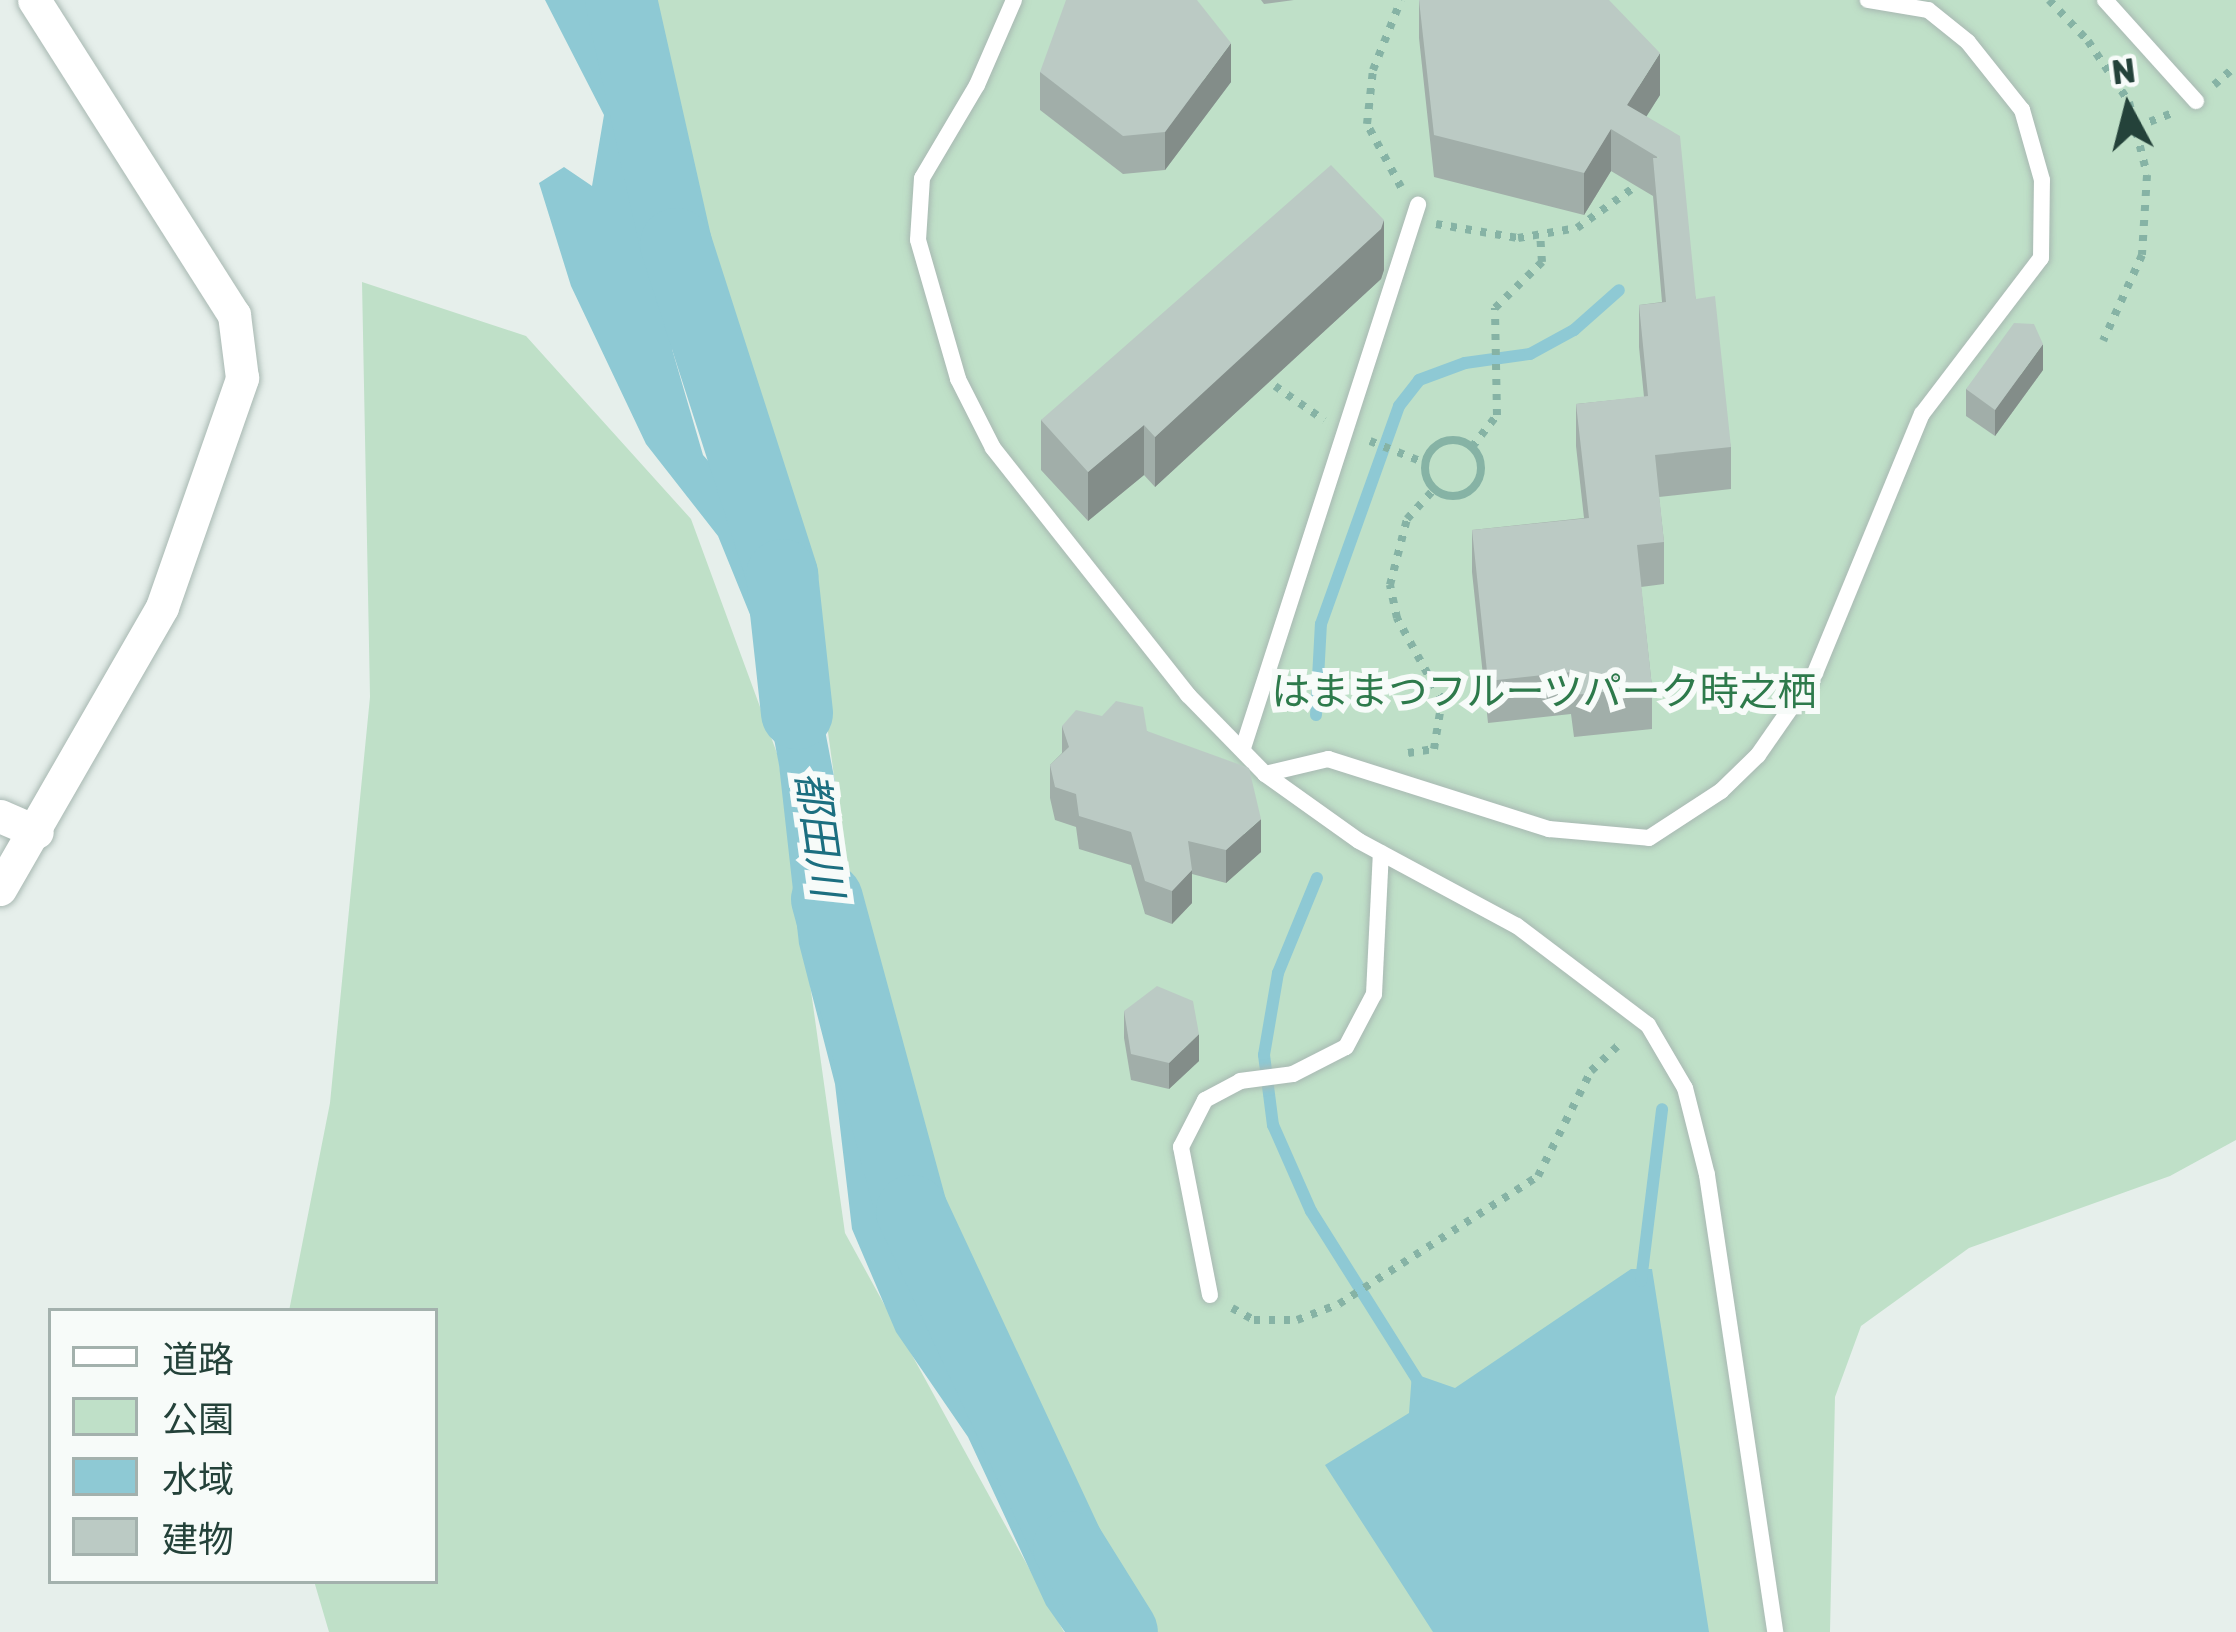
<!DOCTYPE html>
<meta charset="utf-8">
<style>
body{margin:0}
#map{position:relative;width:2236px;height:1632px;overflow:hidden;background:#e6efeb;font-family:Rubik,"Noto Sans JP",sans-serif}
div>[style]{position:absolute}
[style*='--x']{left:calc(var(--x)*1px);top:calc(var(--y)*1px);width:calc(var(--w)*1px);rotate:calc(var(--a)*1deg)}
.green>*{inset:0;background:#bfe0c8}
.water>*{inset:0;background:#8ec9d4}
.stream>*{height:12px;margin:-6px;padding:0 6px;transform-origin:6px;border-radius:6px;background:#8ec9d4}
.river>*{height:72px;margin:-36px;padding:0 36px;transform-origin:36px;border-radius:36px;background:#8ec9d4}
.path>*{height:8px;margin-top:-4px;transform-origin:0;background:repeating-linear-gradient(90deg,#86b3a5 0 6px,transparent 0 15px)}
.path>.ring{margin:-4px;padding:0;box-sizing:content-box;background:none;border:8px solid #86b3a5;border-radius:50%}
.roads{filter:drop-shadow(0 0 3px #a8b8b2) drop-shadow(0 0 3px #a8b8b2)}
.service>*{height:16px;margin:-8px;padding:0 8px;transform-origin:8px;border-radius:8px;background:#fff}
.minor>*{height:33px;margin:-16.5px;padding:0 16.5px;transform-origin:16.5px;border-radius:16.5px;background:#fff}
.wall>*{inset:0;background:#a1aea9}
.shaded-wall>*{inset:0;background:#838d89}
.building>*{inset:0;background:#bbcac4}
span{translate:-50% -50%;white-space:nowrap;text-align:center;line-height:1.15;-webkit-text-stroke:12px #f7fbf9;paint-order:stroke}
.park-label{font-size:39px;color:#2d7a4b}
.water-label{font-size:42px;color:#1c6f80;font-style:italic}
.legend{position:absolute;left:48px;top:1308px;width:390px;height:276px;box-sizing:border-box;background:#f7fbf9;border:3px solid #a3b1ad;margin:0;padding:15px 21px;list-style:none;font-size:36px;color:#24423a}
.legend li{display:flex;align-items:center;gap:24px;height:60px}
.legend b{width:60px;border:3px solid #a3b1ad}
.north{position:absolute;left:2068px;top:48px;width:120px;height:120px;-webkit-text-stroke:9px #f7fbf9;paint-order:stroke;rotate:353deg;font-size:33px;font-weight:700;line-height:48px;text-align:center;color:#24423a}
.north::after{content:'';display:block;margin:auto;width:42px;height:54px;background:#24423a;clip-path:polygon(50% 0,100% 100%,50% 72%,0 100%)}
</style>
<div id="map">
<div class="green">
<i style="clip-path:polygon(587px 0,2236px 0,2236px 1140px,2170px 1176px,1969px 1248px,1861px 1326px,1835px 1397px,1830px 1632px,1135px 1632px,1047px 1500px,878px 1097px,824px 703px,694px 267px)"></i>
<i style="clip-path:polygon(362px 282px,526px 336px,691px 519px,778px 756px,845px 1233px,1064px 1632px,329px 1632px,314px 1581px,435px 1581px,435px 1311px,289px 1311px,330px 1103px,370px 697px)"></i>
</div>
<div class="water">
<i style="clip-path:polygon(545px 0,607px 0,625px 54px,640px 168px,637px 216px,674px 313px,672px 349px,703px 455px,739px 496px,819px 699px,835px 782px,859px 1063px,907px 1244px,940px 1344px,1091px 1632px,1065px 1632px,1046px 1605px,968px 1437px,896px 1332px,852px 1229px,835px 1084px,799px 944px,779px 765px,751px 617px,718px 536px,646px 444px,571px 286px,539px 183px,564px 167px,592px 186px,604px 115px)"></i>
<i style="clip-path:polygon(1631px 1269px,1652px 1269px,1709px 1632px,1433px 1632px,1325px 1465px,1409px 1413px,1412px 1373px,1455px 1388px)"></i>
</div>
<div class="stream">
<i style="--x:1316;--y:715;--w:91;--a:-86.9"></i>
<i style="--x:1321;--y:624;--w:232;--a:-70.3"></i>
<i style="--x:1399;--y:406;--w:33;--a:-52"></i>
<i style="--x:1419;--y:380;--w:49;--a:-20.3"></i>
<i style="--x:1465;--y:363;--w:66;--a:-7.9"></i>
<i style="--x:1530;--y:354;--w:50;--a:-28.6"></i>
<i style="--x:1574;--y:330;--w:60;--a:-41.6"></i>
<i style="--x:1317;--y:878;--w:103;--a:112.3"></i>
<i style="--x:1278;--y:973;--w:83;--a:99.7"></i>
<i style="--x:1264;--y:1055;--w:71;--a:82.7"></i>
<i style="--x:1273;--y:1125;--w:94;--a:66.2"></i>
<i style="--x:1311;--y:1211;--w:207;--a:57.8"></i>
<i style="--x:1641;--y:1281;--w:173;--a:-83"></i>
</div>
<div class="river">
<i style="--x:621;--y:0;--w:250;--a:77.3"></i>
<i style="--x:676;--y:244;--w:348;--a:72.2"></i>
<i style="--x:782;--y:575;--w:139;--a:83.8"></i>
<i style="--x:827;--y:899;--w:323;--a:74.8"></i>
<i style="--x:912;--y:1211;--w:371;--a:65"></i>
<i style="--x:1069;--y:1547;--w:100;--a:58.1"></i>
</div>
<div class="path">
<i style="--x:2049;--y:0;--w:57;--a:46.4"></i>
<i style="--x:2088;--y:41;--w:73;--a:56.1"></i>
<i style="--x:2129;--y:102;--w:75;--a:76.1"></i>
<i style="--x:2147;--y:175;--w:80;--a:93.6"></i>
<i style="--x:2142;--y:255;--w:94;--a:114.4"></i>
<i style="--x:2214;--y:85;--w:29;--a:-41"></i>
<i style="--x:2136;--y:127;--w:39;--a:-21"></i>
<i style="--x:1401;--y:187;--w:72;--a:-118.4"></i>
<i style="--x:1367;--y:124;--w:54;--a:-83.7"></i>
<i style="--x:1373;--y:70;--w:75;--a:-68.2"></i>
<i style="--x:1436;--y:224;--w:83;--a:9.7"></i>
<i style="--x:1518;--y:238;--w:60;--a:-9.6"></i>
<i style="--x:1577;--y:228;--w:72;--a:-35.4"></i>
<i style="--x:1275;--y:386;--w:60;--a:34.8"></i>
<i class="ring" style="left:1425px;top:440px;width:48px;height:48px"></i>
<i style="--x:1370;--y:441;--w:59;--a:21.8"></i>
<i style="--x:1472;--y:447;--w:41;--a:-52"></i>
<i style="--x:1497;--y:415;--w:107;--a:-91.1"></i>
<i style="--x:1495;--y:308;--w:66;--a:-44.4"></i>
<i style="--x:1542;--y:262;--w:28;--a:-94"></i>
<i style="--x:1408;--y:753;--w:26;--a:-9"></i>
<i style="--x:1434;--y:749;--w:50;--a:-80.7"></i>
<i style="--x:1442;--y:700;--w:94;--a:-118.8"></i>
<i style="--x:1397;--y:618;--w:34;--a:-102"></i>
<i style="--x:1390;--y:585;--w:68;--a:-75.6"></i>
<i style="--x:1407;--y:519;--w:43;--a:-47.8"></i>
<i style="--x:1232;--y:1308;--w:25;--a:29"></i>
<i style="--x:1254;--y:1320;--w:43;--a:0"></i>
<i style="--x:1297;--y:1320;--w:45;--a:-20.9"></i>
<i style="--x:1339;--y:1304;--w:237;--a:-32.7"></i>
<i style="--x:1538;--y:1176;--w:118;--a:-63.2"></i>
<i style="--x:1591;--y:1071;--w:44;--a:-43.2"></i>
</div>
<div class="roads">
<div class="service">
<i style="--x:1014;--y:0;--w:93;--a:113.5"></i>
<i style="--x:977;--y:85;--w:108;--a:120.6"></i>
<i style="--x:922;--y:178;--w:62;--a:93.7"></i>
<i style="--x:918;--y:240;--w:145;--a:73.9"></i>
<i style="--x:958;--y:379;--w:77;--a:63.1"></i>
<i style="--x:993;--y:448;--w:315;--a:51.7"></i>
<i style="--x:1188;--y:695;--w:110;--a:45.7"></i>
<i style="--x:1265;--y:774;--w:115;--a:35.5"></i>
<i style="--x:1359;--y:841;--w:179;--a:28.3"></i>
<i style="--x:1517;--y:926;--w:164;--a:37.1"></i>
<i style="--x:1648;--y:1025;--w:73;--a:59.6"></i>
<i style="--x:1685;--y:1088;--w:90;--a:75.8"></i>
<i style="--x:1707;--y:1175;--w:462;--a:81.5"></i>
<i style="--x:2105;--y:0;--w:136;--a:48"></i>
<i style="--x:1243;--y:748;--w:571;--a:-72.14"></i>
<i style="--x:1265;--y:774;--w:65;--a:-13.4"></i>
<i style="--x:1328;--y:759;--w:232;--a:17.6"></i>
<i style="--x:1549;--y:829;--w:100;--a:5.1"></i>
<i style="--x:1649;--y:838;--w:86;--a:-33.1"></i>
<i style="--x:1721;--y:791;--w:52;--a:-44.2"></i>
<i style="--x:1758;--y:755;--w:100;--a:-55.2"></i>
<i style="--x:1815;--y:673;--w:280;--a:-67.6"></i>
<i style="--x:1922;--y:414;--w:196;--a:-52.7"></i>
<i style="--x:2041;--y:258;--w:78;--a:-89.3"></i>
<i style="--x:2042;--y:180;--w:73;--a:-105.9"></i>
<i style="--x:2022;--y:110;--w:87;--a:-128.5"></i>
<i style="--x:1968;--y:42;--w:51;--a:-141.3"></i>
<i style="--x:1928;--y:10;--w:61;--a:-170.5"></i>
<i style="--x:1210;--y:1295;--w:151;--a:-101.1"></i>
<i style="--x:1181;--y:1147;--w:53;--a:-62.9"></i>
<i style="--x:1205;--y:1100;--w:40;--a:-28"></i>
<i style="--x:1240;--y:1081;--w:53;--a:-7.5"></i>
<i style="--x:1293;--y:1074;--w:59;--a:-27"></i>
<i style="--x:1346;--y:1047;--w:60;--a:-62.2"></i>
<i style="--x:1374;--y:994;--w:141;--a:-87.2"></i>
</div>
<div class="minor">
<i style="--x:0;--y:816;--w:40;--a:23.4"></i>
<i style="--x:0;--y:889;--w:325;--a:-60.1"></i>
<i style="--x:162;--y:607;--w:243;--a:-70.7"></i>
<i style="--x:242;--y:378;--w:64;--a:-97.2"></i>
<i style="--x:234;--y:315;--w:373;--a:-122.4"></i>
</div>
</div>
<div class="wall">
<i style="clip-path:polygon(1261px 0,1294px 0,1264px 4px)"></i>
<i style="clip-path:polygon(1419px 0,1660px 95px,1646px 116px,1696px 299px,1731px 447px,1731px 489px,1659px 497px,1664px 542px,1664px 584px,1641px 587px,1652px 687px,1652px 729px,1574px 737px,1571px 714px,1488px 723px,1472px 572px,1472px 530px,1584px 518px,1576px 446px,1576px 404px,1644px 397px,1639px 347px,1639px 305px,1662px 302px,1653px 196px,1611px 171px,1584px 215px,1434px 177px,1419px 38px)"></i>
<i style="clip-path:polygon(1040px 72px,1231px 82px,1165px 170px,1123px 174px,1040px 110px)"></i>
<i style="clip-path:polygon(1384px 270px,1381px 279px,1155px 487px,1144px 475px,1088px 521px,1041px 470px,1041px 420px)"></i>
<i style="clip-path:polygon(2043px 370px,1995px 436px,1966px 416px,1966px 389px)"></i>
<i style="clip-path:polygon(1062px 726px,1147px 731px,1261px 852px,1226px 883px,1192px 874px,1192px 903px,1172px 924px,1145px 914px,1131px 865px,1079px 849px,1076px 827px,1055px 820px,1050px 798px,1050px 765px,1062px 753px)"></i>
<i style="clip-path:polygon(1124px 1011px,1199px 1061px,1169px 1089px,1131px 1080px,1124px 1038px)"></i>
</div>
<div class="shaded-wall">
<i style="clip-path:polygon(1231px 43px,1231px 82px,1165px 170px,1165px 132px)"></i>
<i style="clip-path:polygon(1660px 53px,1660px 95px,1631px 141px,1627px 105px)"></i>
<i style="clip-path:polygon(1611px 129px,1611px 171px,1584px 215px,1584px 173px)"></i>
<i style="clip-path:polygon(1384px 220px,1384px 270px,1381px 279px,1155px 487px,1155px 437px)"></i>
<i style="clip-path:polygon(2043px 344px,2043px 370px,1995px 436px,1995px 410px)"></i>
<i style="clip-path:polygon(1144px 425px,1144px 475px,1088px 521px,1088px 472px)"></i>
<i style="clip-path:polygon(1261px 819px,1261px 852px,1226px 883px,1226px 850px)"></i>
<i style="clip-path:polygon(1192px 870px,1192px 903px,1172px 924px,1172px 891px)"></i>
<i style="clip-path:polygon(1199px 1034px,1199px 1061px,1169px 1089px,1169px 1063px)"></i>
</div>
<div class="building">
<i style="clip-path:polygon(1066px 0,1197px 0,1231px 43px,1165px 132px,1123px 136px,1040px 72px)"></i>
<i style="clip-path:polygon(1419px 0,1609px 0,1660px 53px,1627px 105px,1680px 136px,1696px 299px,1715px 296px,1731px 447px,1655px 455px,1664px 542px,1637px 545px,1652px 687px,1574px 695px,1571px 672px,1488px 681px,1472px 530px,1589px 518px,1576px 404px,1648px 396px,1639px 305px,1666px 302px,1653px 158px,1659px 158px,1611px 129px,1584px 173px,1434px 135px)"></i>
<i style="clip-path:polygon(1331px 165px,1384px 220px,1381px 229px,1155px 437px,1144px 425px,1088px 472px,1041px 420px)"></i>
<i style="clip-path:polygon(2014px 323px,2034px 324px,2043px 344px,1995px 410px,1966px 389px)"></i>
<i style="clip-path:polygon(1116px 701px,1143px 707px,1147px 731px,1249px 768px,1261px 819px,1226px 850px,1188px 841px,1192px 870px,1172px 891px,1145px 881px,1131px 832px,1079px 816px,1076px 794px,1055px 787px,1050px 765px,1069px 747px,1062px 726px,1076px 710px,1102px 716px)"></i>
<i style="clip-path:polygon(1157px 986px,1193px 1001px,1199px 1034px,1169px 1063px,1131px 1054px,1124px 1011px)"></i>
</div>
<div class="park-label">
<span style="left:1544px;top:692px">はままつフルーツパーク時之栖</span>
</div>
<div class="water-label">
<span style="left:819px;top:834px;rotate:82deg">都田川</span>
</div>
<ul class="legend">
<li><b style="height:15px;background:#fff"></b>道路</li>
<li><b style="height:33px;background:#bfe0c8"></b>公園</li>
<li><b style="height:33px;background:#8ec9d4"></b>水域</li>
<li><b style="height:33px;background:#bbcac4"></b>建物</li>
</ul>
<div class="north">N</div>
</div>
